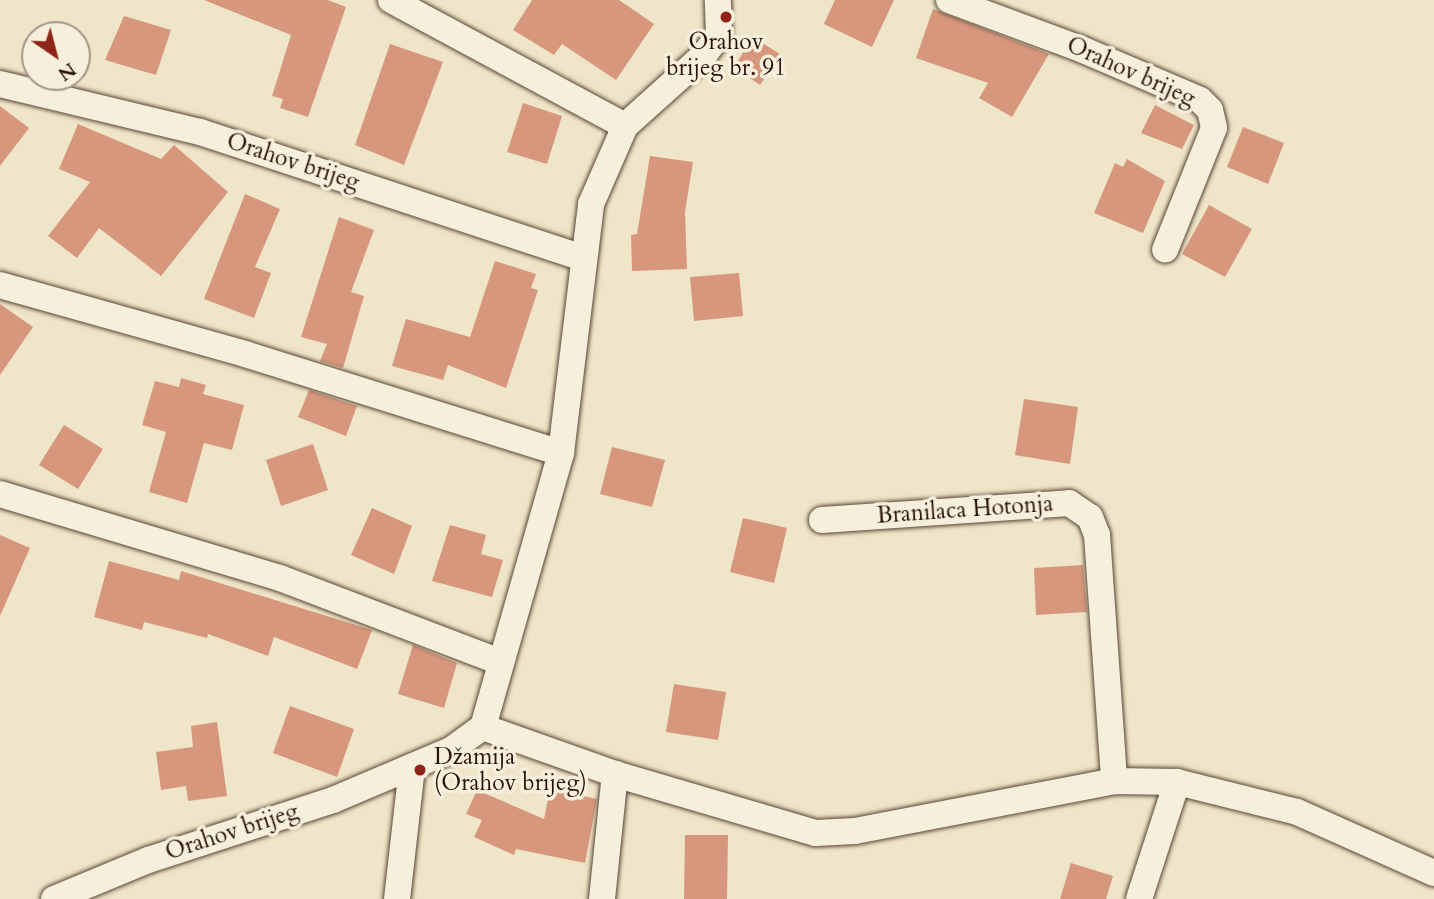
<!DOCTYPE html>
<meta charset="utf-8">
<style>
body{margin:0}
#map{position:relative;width:1434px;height:899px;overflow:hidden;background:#efe6c9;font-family:Cardo,serif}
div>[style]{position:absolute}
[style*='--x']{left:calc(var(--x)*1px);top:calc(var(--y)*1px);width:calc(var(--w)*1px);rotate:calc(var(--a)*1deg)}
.building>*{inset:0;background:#d6977d}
.roads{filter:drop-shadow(0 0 2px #594635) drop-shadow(0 0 2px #594635)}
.minor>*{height:26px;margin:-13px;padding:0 13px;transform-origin:13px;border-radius:13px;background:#f5efdc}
.dots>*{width:19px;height:19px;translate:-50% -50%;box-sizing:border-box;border:4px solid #f5efdc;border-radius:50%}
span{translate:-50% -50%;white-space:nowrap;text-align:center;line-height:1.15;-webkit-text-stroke:7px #f5efdc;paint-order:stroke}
.poi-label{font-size:23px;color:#271104}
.left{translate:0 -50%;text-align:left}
.street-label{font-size:23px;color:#271104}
.north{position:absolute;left:21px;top:21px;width:70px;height:70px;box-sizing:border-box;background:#f5efdc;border:2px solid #a39686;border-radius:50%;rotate:145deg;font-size:19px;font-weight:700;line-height:28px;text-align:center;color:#271104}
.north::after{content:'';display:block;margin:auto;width:24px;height:32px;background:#8f2418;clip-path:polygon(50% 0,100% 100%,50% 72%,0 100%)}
</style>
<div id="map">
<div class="building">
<i style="clip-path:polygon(204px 0,328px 0,346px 7px,308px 117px,280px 108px,283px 99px,272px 96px,291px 35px)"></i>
<i style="clip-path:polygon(532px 0,619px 0,654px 24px,616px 80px,562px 44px,554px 55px,513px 30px)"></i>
<i style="clip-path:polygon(835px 0,894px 0,872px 47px,824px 24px)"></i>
<i style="clip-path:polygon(933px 9px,1049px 54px,1012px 117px,979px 98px,988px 83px,916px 58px)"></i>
<i style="clip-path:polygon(124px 16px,171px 30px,156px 75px,105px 60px)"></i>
<i style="clip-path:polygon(753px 37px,780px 54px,760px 85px,734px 67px)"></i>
<i style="clip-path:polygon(390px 44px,443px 62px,404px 165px,355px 145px)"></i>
<i style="clip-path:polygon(523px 103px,562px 116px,547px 164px,507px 152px)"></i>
<i style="clip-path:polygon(1155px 105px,1194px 125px,1182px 149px,1141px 133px)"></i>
<i style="clip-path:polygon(0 106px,29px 128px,0 166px)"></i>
<i style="clip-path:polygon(78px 124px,161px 159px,174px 145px,228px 192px,161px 276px,99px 228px,77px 258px,48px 236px,90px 182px,59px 169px)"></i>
<i style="clip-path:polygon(1243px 127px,1284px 143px,1268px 184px,1227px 167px)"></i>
<i style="clip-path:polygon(650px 156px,693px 162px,685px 212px,687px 269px,632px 271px,631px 235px,637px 234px)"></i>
<i style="clip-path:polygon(1127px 159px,1165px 181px,1143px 233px,1094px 213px,1115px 163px,1123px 167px)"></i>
<i style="clip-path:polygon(245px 194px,280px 209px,255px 267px,271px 273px,254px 318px,204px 299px)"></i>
<i style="clip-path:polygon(1209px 205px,1252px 229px,1225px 277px,1182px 254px)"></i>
<i style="clip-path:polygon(339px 217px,374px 230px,351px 292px,364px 296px,343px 368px,320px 361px,327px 344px,301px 337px)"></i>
<i style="clip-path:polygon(495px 261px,536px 274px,531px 288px,538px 290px,506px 388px,448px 365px,443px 380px,392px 366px,406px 319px,470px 337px)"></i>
<i style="clip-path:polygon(739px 273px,743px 316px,694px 321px,690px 277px)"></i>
<i style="clip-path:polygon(0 304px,33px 327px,0 375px)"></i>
<i style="clip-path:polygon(181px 378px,206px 385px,203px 394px,244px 405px,232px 450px,204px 443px,187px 503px,149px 492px,166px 432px,142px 425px,155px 381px,179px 387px)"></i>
<i style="clip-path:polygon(309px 390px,357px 406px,346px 436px,298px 417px)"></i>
<i style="clip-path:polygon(1024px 399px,1078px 407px,1070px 464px,1015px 455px)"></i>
<i style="clip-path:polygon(64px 425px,103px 449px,78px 489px,39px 465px)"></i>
<i style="clip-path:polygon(313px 444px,328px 490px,281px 506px,266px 460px)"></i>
<i style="clip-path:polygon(612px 447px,665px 460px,652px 507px,600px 494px)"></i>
<i style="clip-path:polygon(372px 508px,412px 526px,394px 574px,351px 555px)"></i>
<i style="clip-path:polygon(743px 518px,787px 528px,774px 583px,730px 572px)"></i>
<i style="clip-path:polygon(450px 525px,486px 535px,481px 554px,503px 560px,492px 597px,432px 581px)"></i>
<i style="clip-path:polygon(0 535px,30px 548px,0 616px)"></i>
<i style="clip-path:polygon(109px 561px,179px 580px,181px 571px,372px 630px,357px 669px,274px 637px,268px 656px,208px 634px,207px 638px,144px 622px,142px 630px,94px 617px)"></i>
<i style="clip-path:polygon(1083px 565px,1087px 612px,1036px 615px,1034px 568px)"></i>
<i style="clip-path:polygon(413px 645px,457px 663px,444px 708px,398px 694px)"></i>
<i style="clip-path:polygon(674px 684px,726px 692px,718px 740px,666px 732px)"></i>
<i style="clip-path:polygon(290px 706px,354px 729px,337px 777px,273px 753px)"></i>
<i style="clip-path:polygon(217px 722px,227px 796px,188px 801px,186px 786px,161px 790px,156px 752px,193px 747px,191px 726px)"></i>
<i style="clip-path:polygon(550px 789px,597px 799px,585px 863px,516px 849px,514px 855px,474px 837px,482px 820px,466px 814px,477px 790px,544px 819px)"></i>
<i style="clip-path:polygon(685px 835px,728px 835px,727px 899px,684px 899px)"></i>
<i style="clip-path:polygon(1071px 863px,1113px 876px,1106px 899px,1060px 899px)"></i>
</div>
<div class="roads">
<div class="minor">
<i style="--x:391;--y:0;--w:266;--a:28.3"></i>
<i style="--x:949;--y:0;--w:141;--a:20.4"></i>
<i style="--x:1081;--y:49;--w:129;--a:23.2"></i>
<i style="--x:1200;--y:100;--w:14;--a:45"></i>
<i style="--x:1210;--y:110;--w:18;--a:77"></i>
<i style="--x:1214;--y:128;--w:131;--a:111.9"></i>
<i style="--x:0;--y:84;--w:206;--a:13.5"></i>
<i style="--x:200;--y:132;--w:401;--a:18.2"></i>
<i style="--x:0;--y:285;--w:255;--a:15.7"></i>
<i style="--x:245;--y:354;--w:331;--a:17.4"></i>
<i style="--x:0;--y:494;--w:292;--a:16.7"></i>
<i style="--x:280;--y:578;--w:235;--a:20.9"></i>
<i style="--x:822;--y:520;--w:248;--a:-3.9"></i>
<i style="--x:1069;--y:503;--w:25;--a:34"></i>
<i style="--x:1090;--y:517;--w:19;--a:69"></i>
<i style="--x:1097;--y:535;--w:247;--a:86"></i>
<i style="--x:483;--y:727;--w:140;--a:19.6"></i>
<i style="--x:615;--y:774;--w:209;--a:16.4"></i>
<i style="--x:816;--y:833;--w:39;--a:-3"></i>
<i style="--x:855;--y:831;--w:264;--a:-10.9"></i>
<i style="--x:1114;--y:781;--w:63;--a:0.9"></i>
<i style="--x:1177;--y:782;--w:124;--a:14"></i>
<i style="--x:1297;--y:812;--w:150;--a:24"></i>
<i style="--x:54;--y:899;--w:102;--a:-22.5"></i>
<i style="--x:148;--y:860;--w:194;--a:-18"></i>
<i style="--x:333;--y:800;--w:128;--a:-23"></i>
<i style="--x:451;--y:750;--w:39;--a:-36"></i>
<i style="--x:483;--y:727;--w:285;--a:-74.1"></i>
<i style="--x:561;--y:453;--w:251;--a:-83.1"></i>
<i style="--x:591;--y:204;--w:85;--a:-66.4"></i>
<i style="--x:625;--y:126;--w:106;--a:-41.9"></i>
<i style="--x:704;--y:55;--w:25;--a:-53"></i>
<i style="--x:719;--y:35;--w:35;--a:-92"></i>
<i style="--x:397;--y:899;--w:133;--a:-83.5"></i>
<i style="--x:602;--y:899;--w:126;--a:-84.1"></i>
<i style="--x:1139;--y:899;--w:123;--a:-72"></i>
</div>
</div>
<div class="dots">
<i style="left:726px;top:17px;background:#8f2418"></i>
<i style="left:420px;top:770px;background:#8f2418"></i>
</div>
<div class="poi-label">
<span style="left:726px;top:55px">Orahov<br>brijeg br. 91</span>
<span class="left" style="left:434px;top:770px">Džamija<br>(Orahov brijeg)</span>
</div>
<div class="street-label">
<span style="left:1131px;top:72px;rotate:24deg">Orahov brijeg</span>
<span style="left:293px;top:162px;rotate:18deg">Orahov brijeg</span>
<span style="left:965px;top:510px;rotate:-4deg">Branilaca Hotonja</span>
<span style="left:232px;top:832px;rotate:-18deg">Orahov brijeg</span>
</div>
<div class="north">N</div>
</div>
